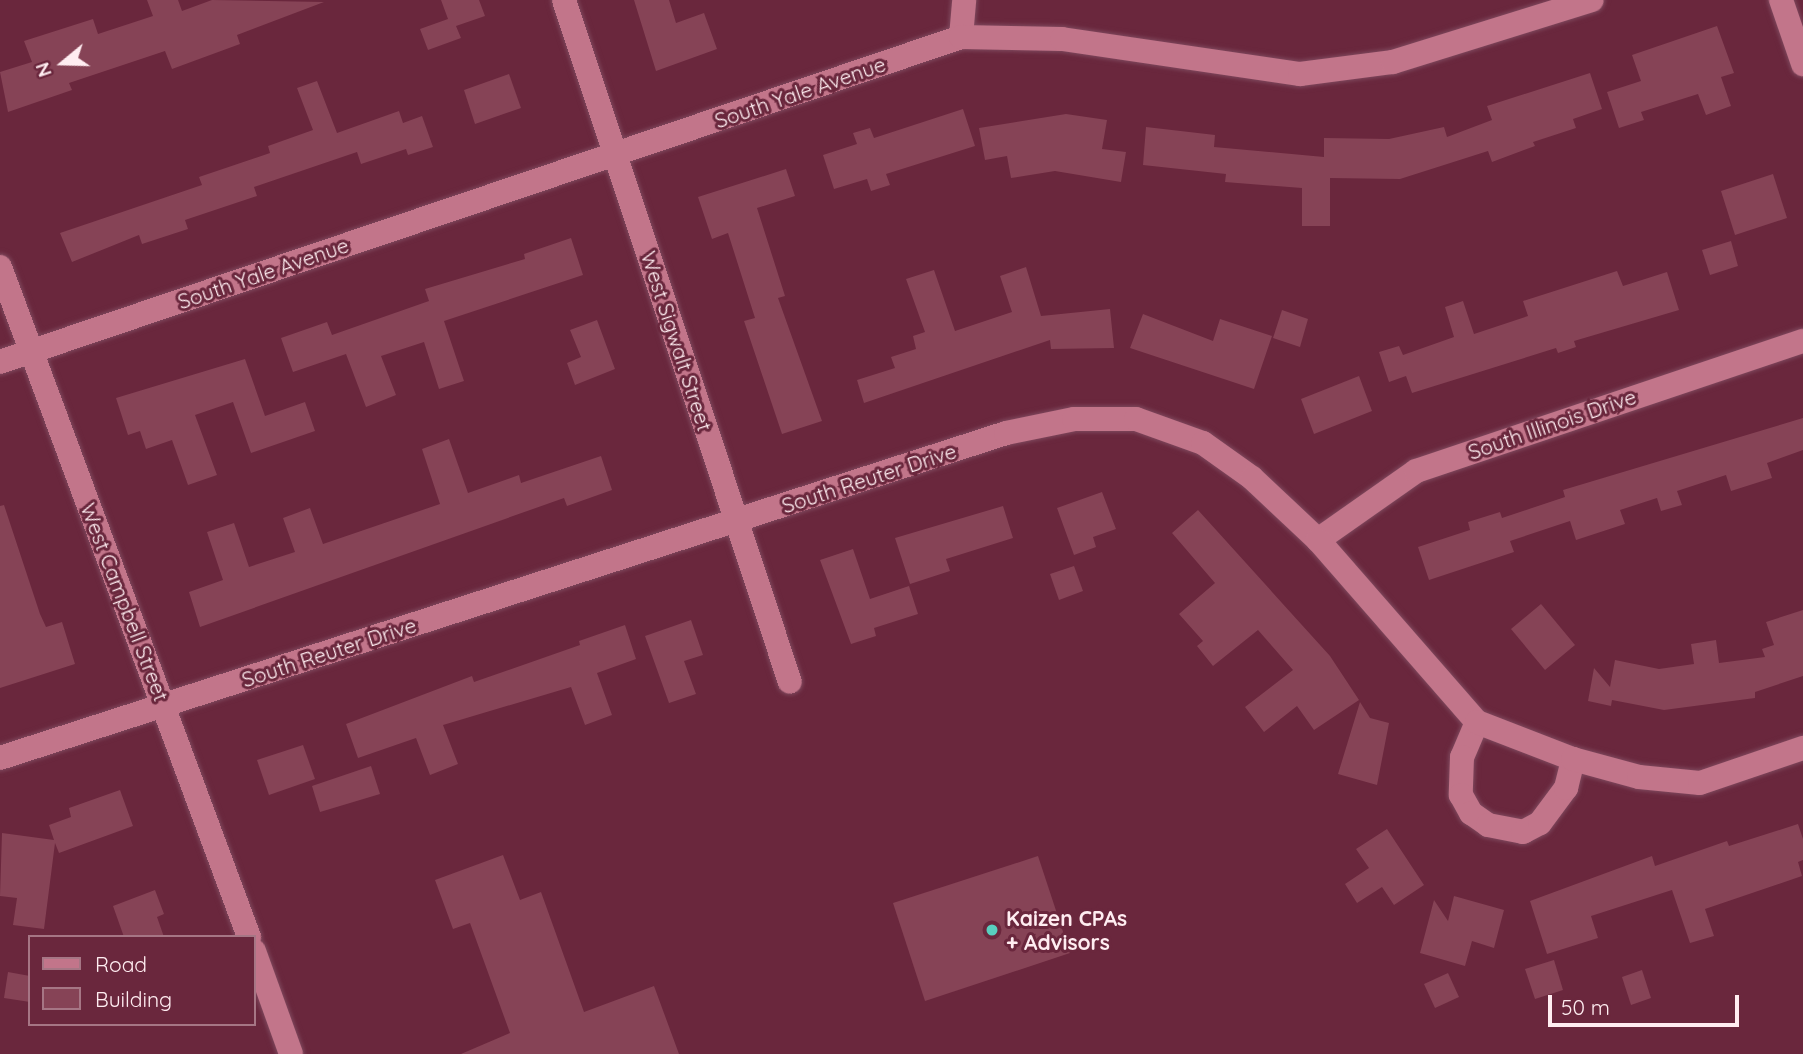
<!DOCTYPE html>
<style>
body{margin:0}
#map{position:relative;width:1803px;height:1054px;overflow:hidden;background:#6a273d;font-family:Quicksand,sans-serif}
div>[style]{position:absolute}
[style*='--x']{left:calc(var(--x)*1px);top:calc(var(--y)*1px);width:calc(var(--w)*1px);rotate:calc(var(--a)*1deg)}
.building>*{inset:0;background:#864356}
.roads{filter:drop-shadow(0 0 2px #7e485d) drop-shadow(0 0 2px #7e485d)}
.street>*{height:24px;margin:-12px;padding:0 12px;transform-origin:12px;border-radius:12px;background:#c2758a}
.dots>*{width:19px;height:19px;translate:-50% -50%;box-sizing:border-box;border:4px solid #6a273d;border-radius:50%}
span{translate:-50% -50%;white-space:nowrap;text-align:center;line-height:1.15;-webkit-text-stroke:6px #6a273d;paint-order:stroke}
.street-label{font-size:21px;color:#ffedf1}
.poi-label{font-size:21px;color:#ffedf1;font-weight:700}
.left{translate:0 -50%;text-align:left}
.legend{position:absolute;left:28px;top:935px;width:228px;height:91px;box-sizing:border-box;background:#6a273d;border:2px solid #a67685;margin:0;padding:9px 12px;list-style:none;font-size:21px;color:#ffedf1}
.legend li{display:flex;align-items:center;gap:14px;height:35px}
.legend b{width:35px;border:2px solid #a67685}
.north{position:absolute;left:28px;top:28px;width:70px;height:70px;-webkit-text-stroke:5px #6a273d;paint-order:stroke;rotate:251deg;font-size:19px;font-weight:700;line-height:28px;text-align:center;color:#ffedf1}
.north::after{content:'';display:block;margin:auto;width:24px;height:32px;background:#ffedf1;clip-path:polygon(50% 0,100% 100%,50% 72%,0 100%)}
.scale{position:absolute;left:1548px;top:995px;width:191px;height:32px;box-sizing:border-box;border:4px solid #ffedf1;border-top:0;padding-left:9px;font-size:21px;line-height:24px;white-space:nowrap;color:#ffedf1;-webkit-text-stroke:5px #6a273d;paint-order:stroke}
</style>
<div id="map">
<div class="building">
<i style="clip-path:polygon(147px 0,178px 0,182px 11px,212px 0,324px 2px,237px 35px,240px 44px,172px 69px,165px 51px,69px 83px,72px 90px,8px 112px,0 72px,32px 62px,24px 41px,93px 19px,98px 34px,153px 16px)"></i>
<i style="clip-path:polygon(441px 0,479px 0,485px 16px,456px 26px,461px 38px,428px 50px,420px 29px,448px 19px)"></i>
<i style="clip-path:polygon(634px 0,669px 0,676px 23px,704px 13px,717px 49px,656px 71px)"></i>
<i style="clip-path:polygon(1717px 26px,1734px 73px,1721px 77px,1731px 106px,1706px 115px,1698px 94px,1641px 112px,1644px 120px,1619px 128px,1607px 92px,1641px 81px,1632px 55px)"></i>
<i style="clip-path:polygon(1590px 73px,1602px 109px,1573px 119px,1576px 128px,1533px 142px,1535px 146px,1492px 162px,1488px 151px,1400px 179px,1330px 178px,1330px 226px,1302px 226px,1302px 188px,1225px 182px,1226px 174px,1143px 165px,1146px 127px,1215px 135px,1214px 147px,1324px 157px,1324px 138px,1389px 139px,1444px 127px,1447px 137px,1492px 120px,1487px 106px)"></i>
<i style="clip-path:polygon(509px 74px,521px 108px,475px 124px,464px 90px)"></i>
<i style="clip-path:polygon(317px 81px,337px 133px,399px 111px,403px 123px,422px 116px,433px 147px,408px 155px,406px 149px,361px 164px,357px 152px,254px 187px,257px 196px,185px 220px,188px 229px,142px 244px,139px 235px,72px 262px,60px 233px,202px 185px,199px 177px,270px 153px,268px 146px,313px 130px,297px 88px)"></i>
<i style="clip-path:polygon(963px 109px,975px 146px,886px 174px,890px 185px,871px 191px,867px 179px,834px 189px,823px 155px,857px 144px,853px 133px,870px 128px,874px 138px)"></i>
<i style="clip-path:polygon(1066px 114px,1107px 120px,1102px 149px,1126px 152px,1121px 182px,1055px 171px,1011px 178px,1007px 156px,985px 160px,979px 128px)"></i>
<i style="clip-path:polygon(786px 169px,795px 196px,757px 208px,785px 296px,778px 298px,822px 421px,782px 434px,744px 321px,755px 318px,728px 233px,712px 239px,698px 197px)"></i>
<i style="clip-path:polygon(1773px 174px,1787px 218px,1735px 235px,1721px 191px)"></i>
<i style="clip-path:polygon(571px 238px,583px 275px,444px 321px,464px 381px,439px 389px,424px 342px,381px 356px,396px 395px,366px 407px,346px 354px,293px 372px,281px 338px,327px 322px,332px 335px,429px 301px,425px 289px,525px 259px,524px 254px)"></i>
<i style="clip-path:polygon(1731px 241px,1738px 266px,1710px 275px,1702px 250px)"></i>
<i style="clip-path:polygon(1026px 267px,1041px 316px,1110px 309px,1114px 348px,1051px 349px,1050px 340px,864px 403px,857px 380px,895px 368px,891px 357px,916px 349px,913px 336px,925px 332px,906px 279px,934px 270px,955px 331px,1012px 312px,1000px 276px)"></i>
<i style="clip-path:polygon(1617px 271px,1623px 286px,1667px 272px,1679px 310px,1574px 341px,1576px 347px,1558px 353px,1556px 348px,1412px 393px,1406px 376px,1389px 382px,1379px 352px,1399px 346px,1403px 355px,1454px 337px,1445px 307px,1463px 301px,1474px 334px,1528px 316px,1523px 301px)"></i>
<i style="clip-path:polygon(1282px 310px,1308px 319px,1300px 347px,1273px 338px)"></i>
<i style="clip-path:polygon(1143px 314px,1213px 341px,1220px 319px,1272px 336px,1254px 389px,1130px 348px)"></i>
<i style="clip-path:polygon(597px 320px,615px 369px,575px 385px,567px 363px,581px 357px,570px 330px)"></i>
<i style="clip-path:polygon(245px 359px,265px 416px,305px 402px,315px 431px,251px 453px,233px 402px,195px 415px,217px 475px,188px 485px,172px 440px,146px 449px,140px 431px,128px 435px,116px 398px)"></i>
<i style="clip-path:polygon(1359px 376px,1372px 411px,1314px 434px,1301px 399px)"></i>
<i style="clip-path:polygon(1803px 418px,1803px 450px,1767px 463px,1772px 478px,1731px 491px,1726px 475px,1677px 491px,1682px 505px,1661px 511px,1657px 498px,1620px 510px,1625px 524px,1576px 540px,1570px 521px,1510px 541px,1514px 552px,1429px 580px,1418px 547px,1470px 530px,1468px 522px,1500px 512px,1502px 518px,1565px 497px,1563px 490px)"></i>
<i style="clip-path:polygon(449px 439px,468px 493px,519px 475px,521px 483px,601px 456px,612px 490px,567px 506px,564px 498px,200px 627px,189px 592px,223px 580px,207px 532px,234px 523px,249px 567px,295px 552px,283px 518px,310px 508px,323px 544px,440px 504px,422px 449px)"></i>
<i style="clip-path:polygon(1102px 492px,1116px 529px,1093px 537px,1096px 547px,1074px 555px,1057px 508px)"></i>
<i style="clip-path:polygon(4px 505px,40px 614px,46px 627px,62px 622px,75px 664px,0 688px,0 506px)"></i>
<i style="clip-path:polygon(1003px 506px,1013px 538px,946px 559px,950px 571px,910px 584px,895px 538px)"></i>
<i style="clip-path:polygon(1198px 510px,1330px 656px,1359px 700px,1314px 730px,1297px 706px,1264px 732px,1245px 707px,1293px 670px,1258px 630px,1213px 666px,1197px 646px,1203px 641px,1179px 614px,1215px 583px,1172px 533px)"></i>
<i style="clip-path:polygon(853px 549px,870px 599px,909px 586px,918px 614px,874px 628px,876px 636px,851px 644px,820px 560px)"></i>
<i style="clip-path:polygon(1074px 566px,1083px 591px,1059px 600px,1050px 574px)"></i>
<i style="clip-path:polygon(1541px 604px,1575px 645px,1545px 670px,1511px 629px)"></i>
<i style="clip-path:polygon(1803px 610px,1803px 676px,1755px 692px,1755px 698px,1664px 710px,1612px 700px,1611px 706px,1588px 701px,1594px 668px,1610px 687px,1615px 660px,1659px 669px,1694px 664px,1691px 644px,1716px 640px,1719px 663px,1765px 657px,1762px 649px,1774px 645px,1766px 622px)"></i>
<i style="clip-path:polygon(691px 620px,703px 655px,684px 661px,696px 694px,669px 703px,645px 636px)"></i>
<i style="clip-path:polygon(625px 625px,636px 659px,597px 673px,612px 715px,585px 725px,571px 687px,443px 725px,458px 764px,430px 775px,416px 738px,358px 758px,346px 724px,472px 676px,474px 682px,580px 645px,579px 641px)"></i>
<i style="clip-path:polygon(1360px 702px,1370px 718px,1389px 723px,1377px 785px,1338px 774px)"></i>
<i style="clip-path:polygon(303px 745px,315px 779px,269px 795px,257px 760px)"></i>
<i style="clip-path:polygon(371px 766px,380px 794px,320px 812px,312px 786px)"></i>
<i style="clip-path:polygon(120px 790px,133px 826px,59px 853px,55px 843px,44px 929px,13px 925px,17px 898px,0 896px,2px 833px,54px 840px,49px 825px,71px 817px,69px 808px)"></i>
<i style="clip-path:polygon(1798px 824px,1803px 839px,1803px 860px,1798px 862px,1802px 876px,1705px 909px,1714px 936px,1690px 943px,1672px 890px,1591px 916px,1598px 938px,1547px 954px,1530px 901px,1652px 856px,1655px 866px,1727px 841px,1729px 846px)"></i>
<i style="clip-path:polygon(1387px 829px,1424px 885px,1394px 905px,1382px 887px,1357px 903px,1345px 884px,1369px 868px,1356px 849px)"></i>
<i style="clip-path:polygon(503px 855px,520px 900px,541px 892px,584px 1012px,654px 986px,679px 1054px,461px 1054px,510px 1033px,470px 923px,453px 929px,435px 880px)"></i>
<i style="clip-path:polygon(1038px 856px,1070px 953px,925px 1001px,893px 903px)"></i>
<i style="clip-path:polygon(155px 890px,164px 914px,157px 917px,164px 937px,124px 937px,113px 906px)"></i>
<i style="clip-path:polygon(1454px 896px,1504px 910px,1494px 948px,1472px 941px,1465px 966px,1420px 953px,1434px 900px,1448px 921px)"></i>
<i style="clip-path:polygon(1554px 960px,1563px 990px,1535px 999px,1525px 969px)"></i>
<i style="clip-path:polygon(1642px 970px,1651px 998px,1631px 1005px,1622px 977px)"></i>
<i style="clip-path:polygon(8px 972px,30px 976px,30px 1002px,4px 998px)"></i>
<i style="clip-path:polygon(1448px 973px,1459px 997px,1435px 1008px,1424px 984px)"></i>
</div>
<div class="roads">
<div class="street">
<i style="--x:564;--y:0;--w:718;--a:71.67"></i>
<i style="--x:1781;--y:0;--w:68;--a:71"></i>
<i style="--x:961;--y:37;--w:37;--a:-85"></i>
<i style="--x:0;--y:267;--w:715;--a:69.61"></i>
<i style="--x:0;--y:362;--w:1014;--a:-18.68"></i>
<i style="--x:961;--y:37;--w:101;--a:1.1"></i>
<i style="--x:1062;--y:39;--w:241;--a:8.4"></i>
<i style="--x:1300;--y:74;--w:94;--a:-7.4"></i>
<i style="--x:1393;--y:62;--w:208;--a:-17.3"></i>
<i style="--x:1318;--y:540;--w:120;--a:-35.1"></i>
<i style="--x:1416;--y:471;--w:408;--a:-18.6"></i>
<i style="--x:1477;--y:722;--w:38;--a:113"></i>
<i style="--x:1462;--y:757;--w:38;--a:92"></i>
<i style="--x:1461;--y:795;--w:21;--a:61"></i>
<i style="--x:1471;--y:813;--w:21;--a:35"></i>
<i style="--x:1488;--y:825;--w:36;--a:11"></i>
<i style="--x:1523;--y:832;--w:19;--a:-28"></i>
<i style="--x:1540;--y:823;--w:44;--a:-53.4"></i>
<i style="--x:1566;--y:788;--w:30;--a:-76"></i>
<i style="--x:0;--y:758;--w:1057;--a:-17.9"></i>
<i style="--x:1006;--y:433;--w:69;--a:-11.6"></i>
<i style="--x:1074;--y:419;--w:62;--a:0"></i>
<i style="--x:1136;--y:419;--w:71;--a:19.7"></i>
<i style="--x:1203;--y:443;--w:60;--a:35.5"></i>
<i style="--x:1252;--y:478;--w:91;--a:43.2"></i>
<i style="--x:1318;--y:540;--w:242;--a:48.9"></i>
<i style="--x:1477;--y:722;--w:103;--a:21.1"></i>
<i style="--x:1573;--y:759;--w:68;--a:15.3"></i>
<i style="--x:1639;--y:777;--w:61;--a:5.6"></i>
<i style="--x:1700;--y:783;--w:109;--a:-18.8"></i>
<i style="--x:254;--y:951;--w:109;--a:70.2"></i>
</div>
</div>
<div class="dots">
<i style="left:992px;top:930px;background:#59cebe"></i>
</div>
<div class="street-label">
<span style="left:800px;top:92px;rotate:-19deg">South Yale Avenue</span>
<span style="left:263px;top:273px;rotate:-19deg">South Yale Avenue</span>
<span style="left:677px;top:341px;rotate:72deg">West Sigwalt Street</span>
<span style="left:1552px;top:424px;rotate:-19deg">South Illinois Drive</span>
<span style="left:869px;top:478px;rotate:-18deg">South Reuter Drive</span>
<span style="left:125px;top:602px;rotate:69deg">West Campbell Street</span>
<span style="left:329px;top:652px;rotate:-18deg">South Reuter Drive</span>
</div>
<div class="poi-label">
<span class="left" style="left:1006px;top:930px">Kaizen CPAs<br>+ Advisors</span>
</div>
<ul class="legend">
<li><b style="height:9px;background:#c2758a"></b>Road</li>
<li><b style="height:19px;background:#864356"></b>Building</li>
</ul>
<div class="north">N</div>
<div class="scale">50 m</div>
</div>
